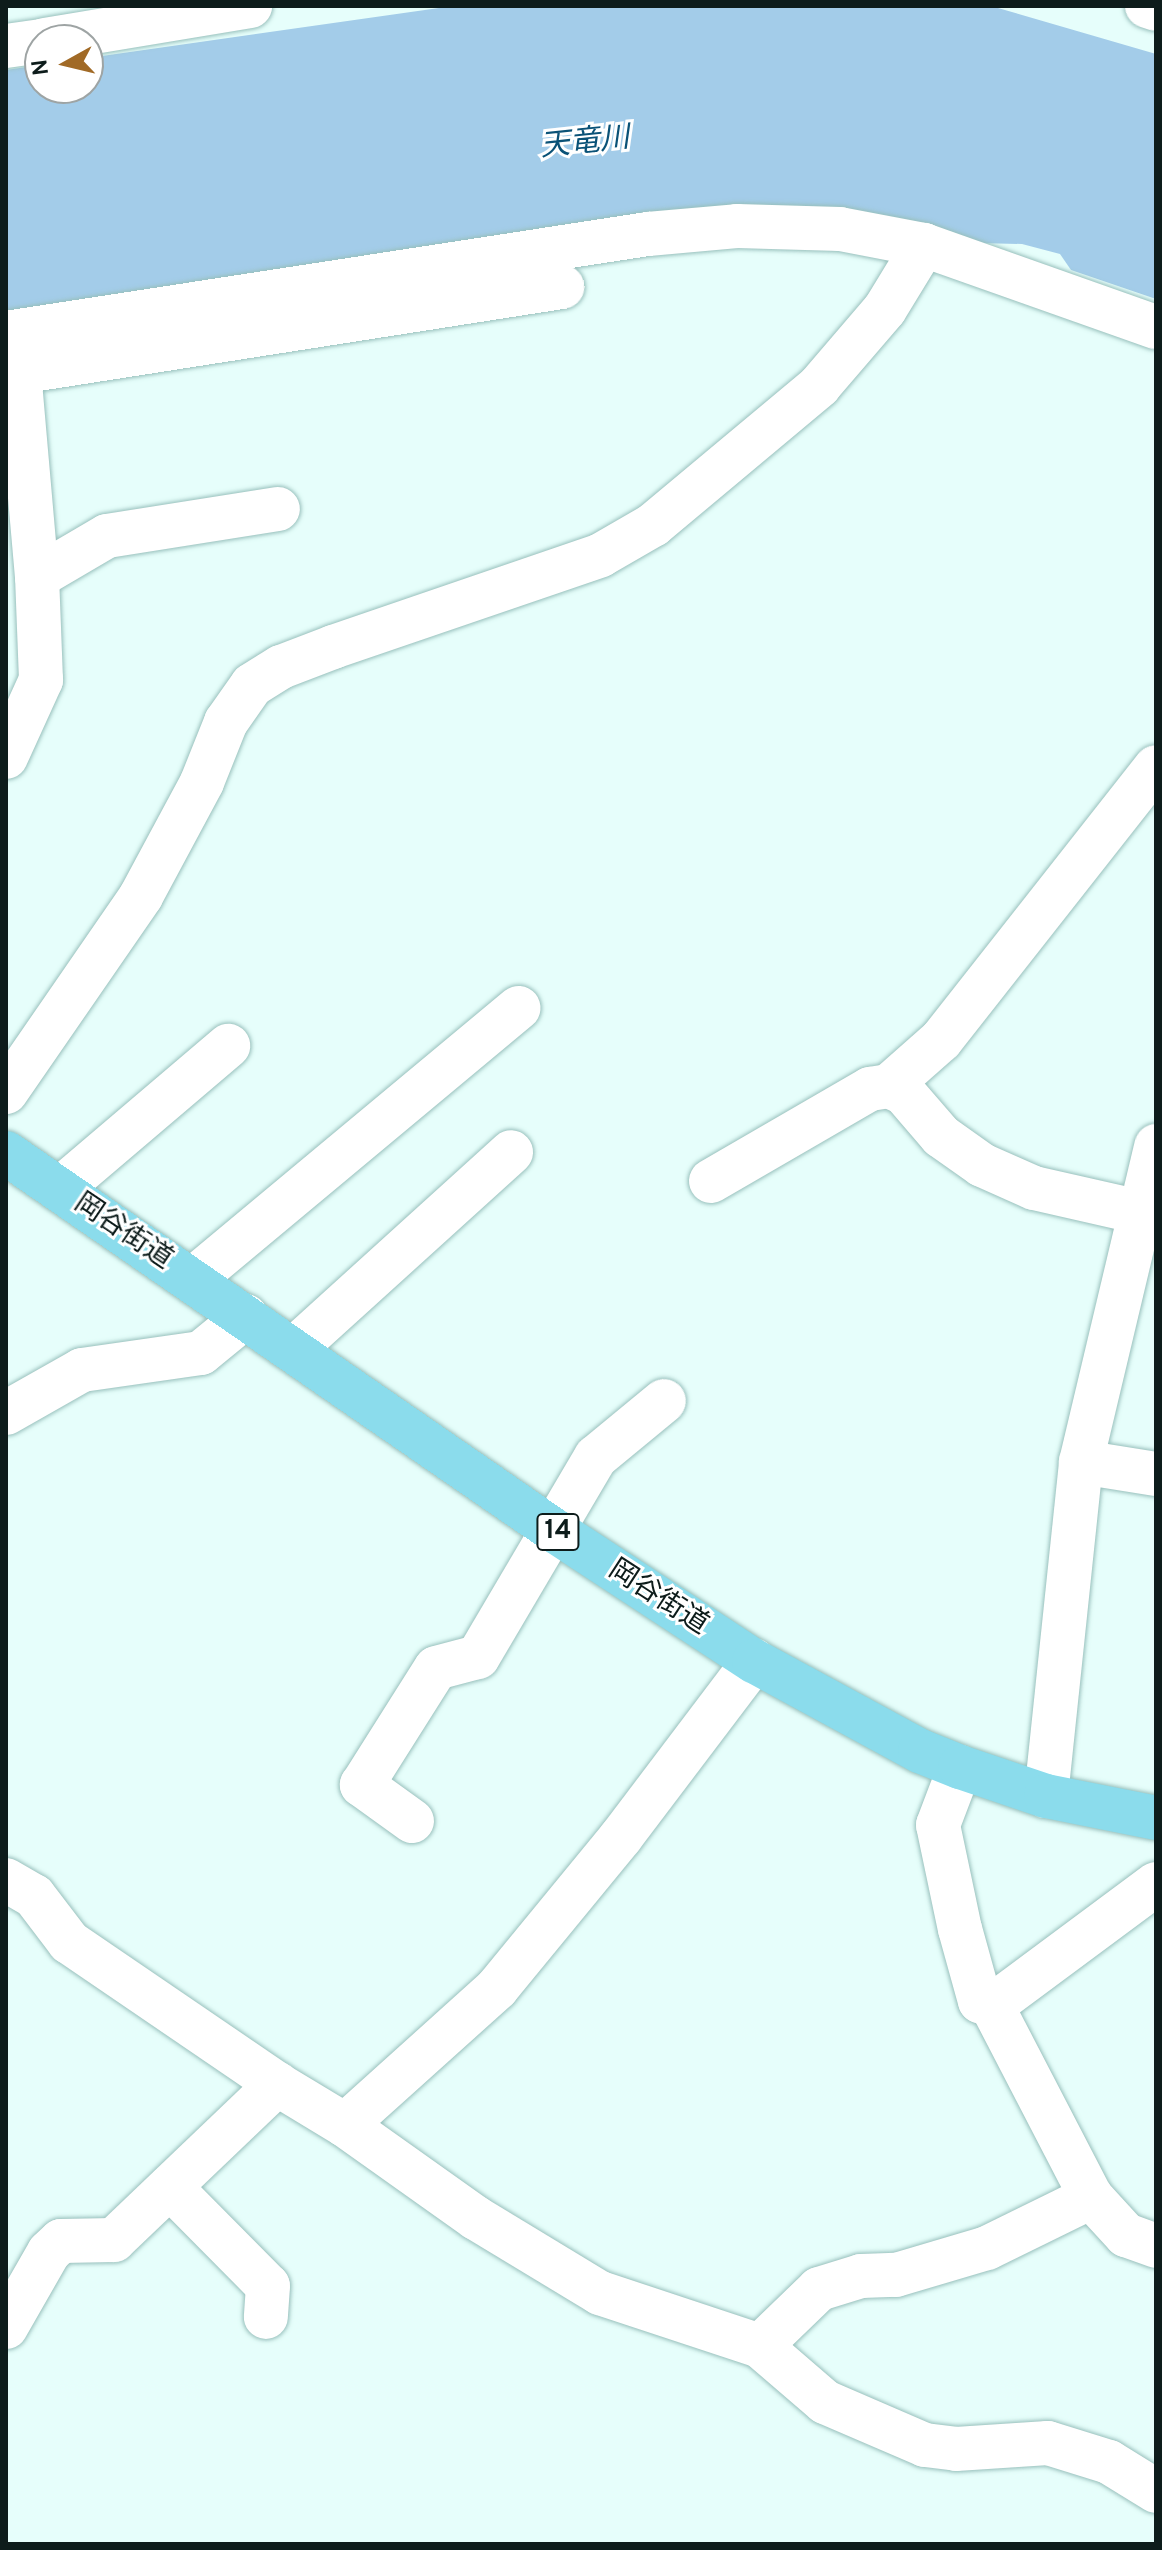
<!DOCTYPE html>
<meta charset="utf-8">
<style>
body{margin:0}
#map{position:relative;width:1162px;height:2550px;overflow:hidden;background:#e6fefb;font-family:Overpass,"Noto Sans JP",sans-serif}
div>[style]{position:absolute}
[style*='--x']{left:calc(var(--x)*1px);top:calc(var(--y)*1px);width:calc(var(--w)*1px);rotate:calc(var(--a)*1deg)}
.water>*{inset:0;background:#a3cce9}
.roads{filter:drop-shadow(0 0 2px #98c0bc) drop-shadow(0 0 2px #98c0bc)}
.minor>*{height:44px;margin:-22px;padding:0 22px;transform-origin:22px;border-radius:22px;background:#fff}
.major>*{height:44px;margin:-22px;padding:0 22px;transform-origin:22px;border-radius:22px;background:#8bdcec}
span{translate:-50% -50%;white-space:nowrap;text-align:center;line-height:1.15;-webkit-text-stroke:6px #fff;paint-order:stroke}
.shield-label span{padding:2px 6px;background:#fff;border:2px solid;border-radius:6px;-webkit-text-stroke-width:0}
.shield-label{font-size:26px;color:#0d1c1b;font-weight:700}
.street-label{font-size:28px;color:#0d1c1b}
.water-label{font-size:30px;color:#0a5277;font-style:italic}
.frame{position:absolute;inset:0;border:8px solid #0d1c1b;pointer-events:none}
.north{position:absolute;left:24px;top:24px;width:80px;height:80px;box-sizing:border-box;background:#fff;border:2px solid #9ea4a4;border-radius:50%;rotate:262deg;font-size:22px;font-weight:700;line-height:32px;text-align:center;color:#0d1c1b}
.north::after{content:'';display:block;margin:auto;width:28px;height:36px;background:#a16a26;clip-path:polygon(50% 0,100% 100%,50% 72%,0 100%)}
</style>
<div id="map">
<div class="water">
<i style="clip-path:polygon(453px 6px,991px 6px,1156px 54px,1156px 299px,1071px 270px,1060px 254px,1022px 244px,978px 243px,852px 216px,6px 311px,6px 70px,40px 65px,40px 88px,88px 88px,88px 58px)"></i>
</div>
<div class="roads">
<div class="minor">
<i style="--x:1147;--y:6;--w:9;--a:18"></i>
<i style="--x:45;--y:40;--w:208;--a:-9.4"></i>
<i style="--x:6;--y:46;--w:34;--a:-8"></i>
<i style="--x:6;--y:333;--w:650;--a:-8.77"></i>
<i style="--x:648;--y:234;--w:89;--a:-5.1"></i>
<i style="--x:737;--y:226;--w:103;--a:1.7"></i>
<i style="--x:840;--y:229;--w:86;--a:10.8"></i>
<i style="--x:924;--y:245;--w:246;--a:19.5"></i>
<i style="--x:37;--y:577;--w:81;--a:-30.4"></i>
<i style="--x:107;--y:536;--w:173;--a:-9"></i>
<i style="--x:6;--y:757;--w:85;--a:-65.6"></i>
<i style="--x:41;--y:680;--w:103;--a:-92.2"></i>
<i style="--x:37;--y:577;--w:206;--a:-95"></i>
<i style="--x:19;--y:372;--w:550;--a:-8.9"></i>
<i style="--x:889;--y:1086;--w:69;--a:-41.5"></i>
<i style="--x:941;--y:1040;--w:347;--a:-51.8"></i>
<i style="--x:6;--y:1092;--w:238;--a:-55.4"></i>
<i style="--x:141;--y:896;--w:129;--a:-61.8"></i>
<i style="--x:202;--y:782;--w:65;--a:-68.2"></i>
<i style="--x:226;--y:722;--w:45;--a:-54.9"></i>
<i style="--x:252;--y:685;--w:34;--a:-32"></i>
<i style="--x:281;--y:667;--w:56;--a:-21"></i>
<i style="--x:333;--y:647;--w:283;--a:-18.9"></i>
<i style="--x:601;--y:555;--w:60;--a:-30"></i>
<i style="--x:653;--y:525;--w:217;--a:-39.9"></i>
<i style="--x:819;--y:386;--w:101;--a:-49.4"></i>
<i style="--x:885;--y:309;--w:75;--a:-58.6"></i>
<i style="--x:711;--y:1181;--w:184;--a:-30.1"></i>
<i style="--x:870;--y:1089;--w:19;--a:-9"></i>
<i style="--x:889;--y:1086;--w:17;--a:25"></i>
<i style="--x:904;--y:1093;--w:57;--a:49.3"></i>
<i style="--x:941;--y:1136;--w:50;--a:35.3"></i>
<i style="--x:982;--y:1165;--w:57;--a:23.9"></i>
<i style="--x:1034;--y:1188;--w:109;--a:12.8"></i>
<i style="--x:60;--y:1189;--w:221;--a:-40.4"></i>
<i style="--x:192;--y:1280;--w:425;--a:-39.8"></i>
<i style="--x:294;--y:1349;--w:293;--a:-42.2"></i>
<i style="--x:6;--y:1413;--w:87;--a:-29.5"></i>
<i style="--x:82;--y:1370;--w:120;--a:-8.1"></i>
<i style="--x:201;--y:1353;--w:58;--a:-39.4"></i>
<i style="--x:1081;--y:1462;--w:76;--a:9.1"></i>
<i style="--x:960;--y:1767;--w:62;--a:110.8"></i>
<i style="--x:938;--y:1825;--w:106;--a:78.1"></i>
<i style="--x:960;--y:1929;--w:75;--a:74.5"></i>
<i style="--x:980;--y:2001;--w:13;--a:23"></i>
<i style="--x:1046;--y:1796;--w:336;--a:-84"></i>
<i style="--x:1081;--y:1462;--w:325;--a:-76.6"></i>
<i style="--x:412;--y:1821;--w:62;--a:-144.2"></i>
<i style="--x:362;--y:1785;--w:138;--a:-57.7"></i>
<i style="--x:436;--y:1668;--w:43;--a:-14.7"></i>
<i style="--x:478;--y:1657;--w:232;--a:-59.5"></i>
<i style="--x:596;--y:1457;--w:88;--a:-39.5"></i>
<i style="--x:6;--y:1880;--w:32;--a:30"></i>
<i style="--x:34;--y:1896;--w:58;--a:52.7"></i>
<i style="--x:69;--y:1942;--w:252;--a:34.3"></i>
<i style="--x:277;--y:2084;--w:79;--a:31.1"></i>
<i style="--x:345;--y:2125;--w:161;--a:35.4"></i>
<i style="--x:476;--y:2218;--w:145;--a:31.2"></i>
<i style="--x:600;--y:2293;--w:169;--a:18.3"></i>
<i style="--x:760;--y:2346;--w:86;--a:40.7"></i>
<i style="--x:825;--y:2402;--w:109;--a:23.3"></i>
<i style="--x:925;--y:2445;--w:31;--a:7"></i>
<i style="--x:956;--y:2449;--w:92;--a:-3.7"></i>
<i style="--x:1048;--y:2443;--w:64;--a:17.3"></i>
<i style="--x:1109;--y:2462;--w:55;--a:31.7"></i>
<i style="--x:1156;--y:1884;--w:204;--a:143.4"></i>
<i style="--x:992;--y:2006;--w:215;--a:62.6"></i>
<i style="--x:1091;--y:2197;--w:52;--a:47.4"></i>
<i style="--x:1126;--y:2235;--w:32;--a:20"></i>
<i style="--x:345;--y:2125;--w:205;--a:-42"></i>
<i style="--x:497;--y:1988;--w:195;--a:-50.6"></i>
<i style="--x:621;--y:1837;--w:221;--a:-52.9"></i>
<i style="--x:170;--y:2187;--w:139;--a:45.3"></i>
<i style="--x:268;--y:2286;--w:31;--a:94"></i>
<i style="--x:6;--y:2327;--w:86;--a:-60.2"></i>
<i style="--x:49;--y:2252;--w:16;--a:-43"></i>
<i style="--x:61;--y:2241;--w:53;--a:-1.1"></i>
<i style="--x:114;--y:2240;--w:226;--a:-43.7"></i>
<i style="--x:760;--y:2346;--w:82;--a:-44"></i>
<i style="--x:819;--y:2289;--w:44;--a:-17.2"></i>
<i style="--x:861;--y:2276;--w:35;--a:-2"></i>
<i style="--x:896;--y:2275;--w:95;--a:-16.5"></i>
<i style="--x:987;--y:2248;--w:116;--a:-26.1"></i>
</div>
<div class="major">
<i style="--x:6;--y:1153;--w:667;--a:34.55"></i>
<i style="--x:555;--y:1531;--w:238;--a:33.2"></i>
<i style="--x:754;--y:1661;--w:189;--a:28.5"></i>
<i style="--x:920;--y:1751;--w:43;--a:21.8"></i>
<i style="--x:960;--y:1767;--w:91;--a:18.6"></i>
<i style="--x:1046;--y:1796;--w:112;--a:11.3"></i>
</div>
</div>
<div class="shield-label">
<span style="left:558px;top:1532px">14</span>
</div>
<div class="street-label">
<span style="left:123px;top:1232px;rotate:34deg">岡谷街道</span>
<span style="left:658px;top:1598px;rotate:33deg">岡谷街道</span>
</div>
<div class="water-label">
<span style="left:585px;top:144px;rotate:-6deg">天竜川</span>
</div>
<div class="frame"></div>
<div class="north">N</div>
</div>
